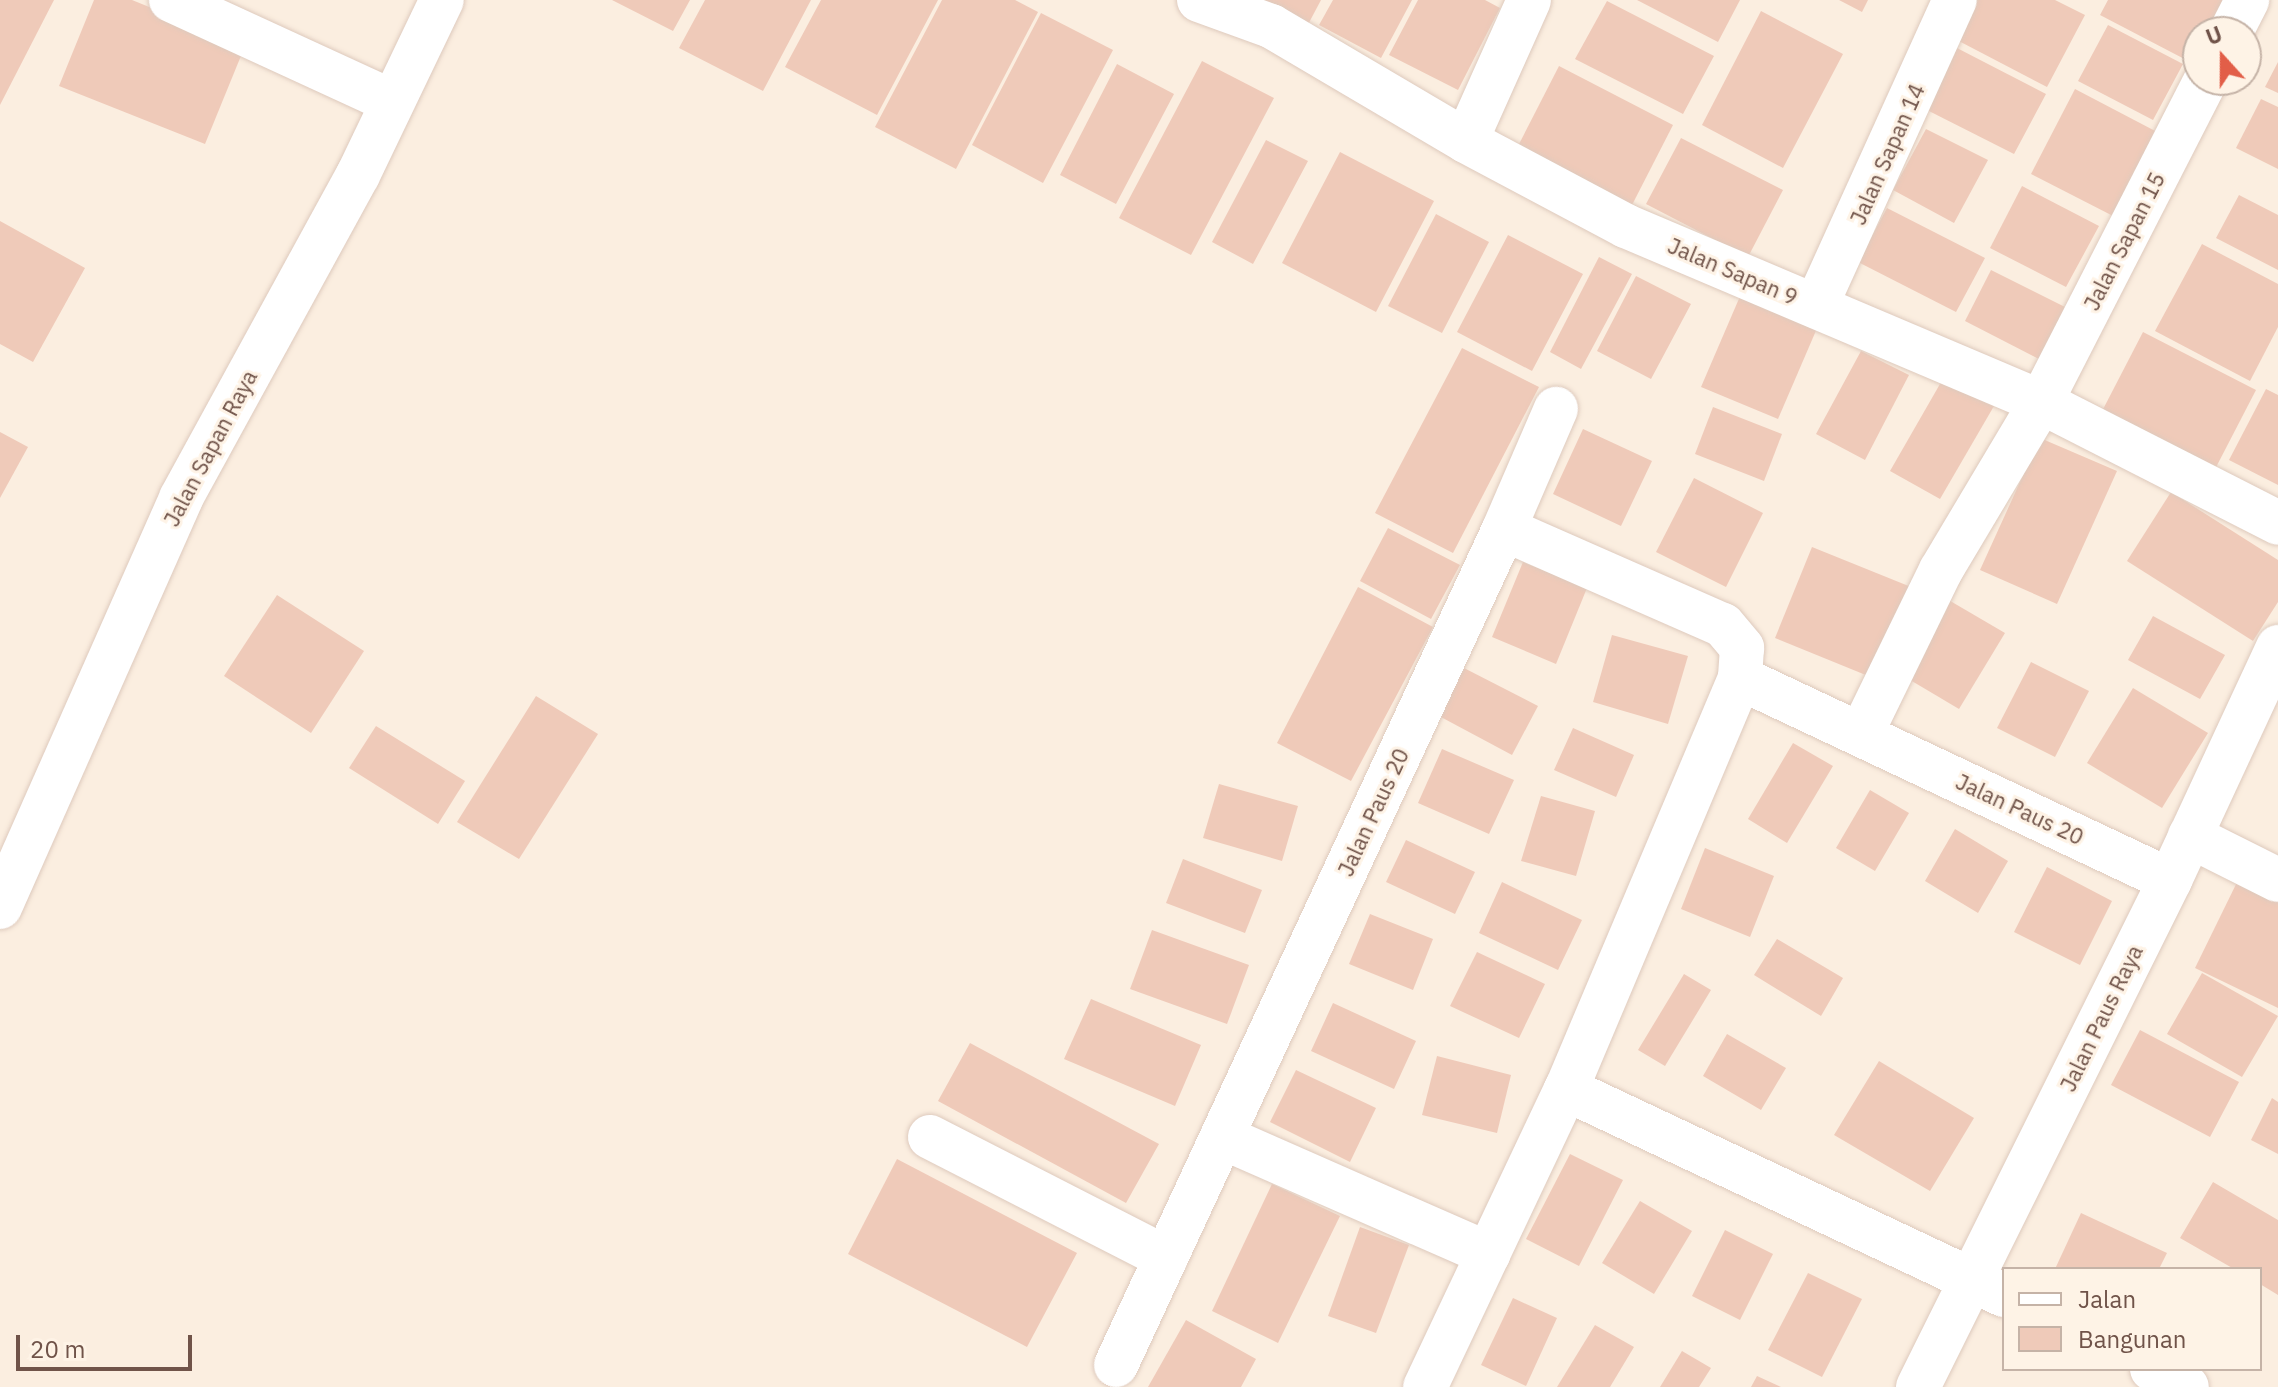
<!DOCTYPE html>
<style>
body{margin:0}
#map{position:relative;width:2278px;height:1387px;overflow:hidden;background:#fbeee0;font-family:"IBM Plex Sans",sans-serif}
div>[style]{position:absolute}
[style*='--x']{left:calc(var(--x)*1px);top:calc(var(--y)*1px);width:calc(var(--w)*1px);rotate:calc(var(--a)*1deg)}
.building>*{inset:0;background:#efcab9}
.roads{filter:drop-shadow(0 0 2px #decabd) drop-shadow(0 0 2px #decabd)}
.minor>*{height:44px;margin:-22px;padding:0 22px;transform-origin:22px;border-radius:22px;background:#fff}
span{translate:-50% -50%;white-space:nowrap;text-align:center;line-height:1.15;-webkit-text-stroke:6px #fef3e6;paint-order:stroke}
.street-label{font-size:22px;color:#705349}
.legend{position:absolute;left:2002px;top:1267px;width:260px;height:104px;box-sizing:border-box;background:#fef3e6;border:2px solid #c5b3a7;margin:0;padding:10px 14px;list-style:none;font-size:24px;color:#705349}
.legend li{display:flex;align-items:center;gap:16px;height:40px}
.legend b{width:40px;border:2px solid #c5b3a7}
.north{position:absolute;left:2182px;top:16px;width:80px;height:80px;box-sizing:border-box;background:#fef3e6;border:2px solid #c5b3a7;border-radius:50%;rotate:339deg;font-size:22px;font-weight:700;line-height:32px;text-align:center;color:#705349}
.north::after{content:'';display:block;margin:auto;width:28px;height:36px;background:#e25e48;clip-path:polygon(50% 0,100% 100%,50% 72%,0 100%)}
.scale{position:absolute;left:16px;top:1335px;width:176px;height:36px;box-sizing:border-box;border:4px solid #705349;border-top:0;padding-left:10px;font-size:24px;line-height:28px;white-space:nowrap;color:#705349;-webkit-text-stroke:6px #fef3e6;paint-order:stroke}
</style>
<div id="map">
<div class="building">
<i style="clip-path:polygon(0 0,54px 0,0 105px)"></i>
<i style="clip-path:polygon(94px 0,132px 0,245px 46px,205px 144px,59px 86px)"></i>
<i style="clip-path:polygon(612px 0,690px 0,673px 31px)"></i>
<i style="clip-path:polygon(705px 0,811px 0,763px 91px,679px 48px)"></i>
<i style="clip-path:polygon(821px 0,938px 0,877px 115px,785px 67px)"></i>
<i style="clip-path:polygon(942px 0,1015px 0,1038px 12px,956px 169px,875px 127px)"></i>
<i style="clip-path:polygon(1242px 0,1321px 0,1304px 32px)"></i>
<i style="clip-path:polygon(1333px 0,1412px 0,1381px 58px,1319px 25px)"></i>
<i style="clip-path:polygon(1418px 0,1485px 0,1500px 8px,1458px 90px,1389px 55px)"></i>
<i style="clip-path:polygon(1637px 0,1740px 0,1718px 42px)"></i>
<i style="clip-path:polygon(1839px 0,1868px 0,1862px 12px)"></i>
<i style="clip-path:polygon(1975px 0,2055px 0,2085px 15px,2047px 87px,1955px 39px)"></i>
<i style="clip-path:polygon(2108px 0,2228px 0,2211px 32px,2198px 32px,2194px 64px,2100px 15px)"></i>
<i style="clip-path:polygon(1607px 1px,1714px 56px,1683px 114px,1575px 59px)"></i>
<i style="clip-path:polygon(1761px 11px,1843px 54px,1783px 168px,1702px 125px)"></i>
<i style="clip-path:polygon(1041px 13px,1113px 50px,1043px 183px,972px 145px)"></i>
<i style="clip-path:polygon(2108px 25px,2183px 64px,2153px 120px,2078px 81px)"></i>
<i style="clip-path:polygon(1955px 47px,2046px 94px,2014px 154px,1923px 108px)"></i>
<i style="clip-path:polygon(1202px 61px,1274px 98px,1191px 255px,1119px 218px)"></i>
<i style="clip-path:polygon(2278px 62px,2278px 93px,2265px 87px)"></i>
<i style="clip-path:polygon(1117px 64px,1174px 94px,1116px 204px,1060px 175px)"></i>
<i style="clip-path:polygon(1559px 66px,1673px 125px,1632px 205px,1518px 146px)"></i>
<i style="clip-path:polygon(2075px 89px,2159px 133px,2115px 217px,2031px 174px)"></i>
<i style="clip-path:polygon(2261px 99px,2278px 107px,2278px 169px,2236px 148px)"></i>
<i style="clip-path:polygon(1926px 129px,1988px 160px,1954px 223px,1893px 190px)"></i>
<i style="clip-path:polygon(1681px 138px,1783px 190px,1748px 257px,1646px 204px)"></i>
<i style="clip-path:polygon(1266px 140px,1308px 161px,1253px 264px,1212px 242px)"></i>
<i style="clip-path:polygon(1340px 152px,1434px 201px,1376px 312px,1282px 263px)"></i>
<i style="clip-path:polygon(2022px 186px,2099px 226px,2066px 287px,1990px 248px)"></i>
<i style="clip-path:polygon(2239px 195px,2278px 215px,2278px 270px,2216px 238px)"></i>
<i style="clip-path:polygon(1887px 208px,1985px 258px,1956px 312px,1858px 262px)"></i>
<i style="clip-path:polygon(1436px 214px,1489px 242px,1442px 333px,1388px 306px)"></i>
<i style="clip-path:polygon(0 221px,85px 268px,33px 362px,0 344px)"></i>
<i style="clip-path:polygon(1508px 235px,1583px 274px,1532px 371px,1457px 332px)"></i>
<i style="clip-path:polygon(2202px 244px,2278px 284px,2278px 327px,2250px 381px,2155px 331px)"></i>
<i style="clip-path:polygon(1599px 257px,1632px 274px,1581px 369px,1550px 352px)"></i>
<i style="clip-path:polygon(1991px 270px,2067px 308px,2039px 359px,1965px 321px)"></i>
<i style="clip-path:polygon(1636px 276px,1691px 304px,1651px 379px,1597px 351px)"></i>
<i style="clip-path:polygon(1741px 294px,1818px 326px,1778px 419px,1701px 387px)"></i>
<i style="clip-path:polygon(2143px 332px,2256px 390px,2212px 475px,2099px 417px)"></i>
<i style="clip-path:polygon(1462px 348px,1539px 387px,1453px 553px,1375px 513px)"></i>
<i style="clip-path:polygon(1861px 351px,1909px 375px,1865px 460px,1816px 434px)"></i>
<i style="clip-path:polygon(1944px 377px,1994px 406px,1940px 499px,1890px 471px)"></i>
<i style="clip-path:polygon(2266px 389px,2278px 395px,2278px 485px,2229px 460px)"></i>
<i style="clip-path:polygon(1713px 407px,1782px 434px,1764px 481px,1695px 454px)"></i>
<i style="clip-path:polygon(1583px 429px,1652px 461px,1621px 526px,1553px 494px)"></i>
<i style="clip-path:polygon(0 432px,28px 447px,0 498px)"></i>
<i style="clip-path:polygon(2040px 438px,2117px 471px,2057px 604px,1980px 570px)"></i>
<i style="clip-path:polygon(1694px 478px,1763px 513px,1726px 587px,1656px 552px)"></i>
<i style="clip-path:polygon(2171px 492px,2278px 560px,2278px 602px,2253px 641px,2127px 561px)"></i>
<i style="clip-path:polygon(1388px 528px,1460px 565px,1431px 619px,1360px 581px)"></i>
<i style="clip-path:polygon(1812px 547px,1916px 589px,1878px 680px,1775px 638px)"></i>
<i style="clip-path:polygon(1523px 562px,1587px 588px,1556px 664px,1492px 637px)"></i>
<i style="clip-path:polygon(1358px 587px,1433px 627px,1351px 781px,1277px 743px)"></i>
<i style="clip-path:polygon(277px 595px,364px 651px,311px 733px,224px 676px)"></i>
<i style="clip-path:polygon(1940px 595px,2005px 633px,1959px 709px,1895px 671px)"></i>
<i style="clip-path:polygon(2153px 616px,2225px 655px,2200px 699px,2128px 660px)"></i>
<i style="clip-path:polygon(1612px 635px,1688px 656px,1668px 724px,1593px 702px)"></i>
<i style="clip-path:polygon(2031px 662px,2089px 691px,2055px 757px,1997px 728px)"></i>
<i style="clip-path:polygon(1464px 668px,1538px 706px,1512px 755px,1439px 716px)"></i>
<i style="clip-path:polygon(2133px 688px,2208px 733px,2162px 808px,2087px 763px)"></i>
<i style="clip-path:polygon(536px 696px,598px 734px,519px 859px,457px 822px)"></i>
<i style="clip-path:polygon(376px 726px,465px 781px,438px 824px,349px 768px)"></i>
<i style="clip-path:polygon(1573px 728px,1634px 755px,1616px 797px,1554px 770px)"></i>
<i style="clip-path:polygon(1793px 743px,1833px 766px,1787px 843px,1748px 819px)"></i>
<i style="clip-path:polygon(1442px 749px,1514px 780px,1489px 834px,1418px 803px)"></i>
<i style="clip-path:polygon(1219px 784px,1298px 806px,1282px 861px,1203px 838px)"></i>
<i style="clip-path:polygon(1870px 790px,1909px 813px,1875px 871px,1836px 848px)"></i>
<i style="clip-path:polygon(1541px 796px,1595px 811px,1576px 876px,1521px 861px)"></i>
<i style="clip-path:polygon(1955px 829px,2008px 861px,1978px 913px,1925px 881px)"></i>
<i style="clip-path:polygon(1406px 840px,1475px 872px,1455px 914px,1386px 882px)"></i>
<i style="clip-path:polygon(1705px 848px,1774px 876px,1750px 937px,1681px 909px)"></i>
<i style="clip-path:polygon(1183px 859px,1262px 890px,1245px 933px,1166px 903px)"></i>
<i style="clip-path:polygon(2047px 867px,2112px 901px,2080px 965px,2014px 932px)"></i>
<i style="clip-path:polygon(2242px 872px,2278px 889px,2278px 1008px,2195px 968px)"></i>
<i style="clip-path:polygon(1502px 882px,1582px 920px,1558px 970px,1479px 933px)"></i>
<i style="clip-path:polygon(1370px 914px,1433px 939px,1413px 990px,1349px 964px)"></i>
<i style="clip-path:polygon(1152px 930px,1249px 965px,1227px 1024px,1130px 989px)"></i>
<i style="clip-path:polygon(1777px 939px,1843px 978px,1821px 1016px,1754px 975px)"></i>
<i style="clip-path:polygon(1477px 952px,1545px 984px,1519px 1038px,1450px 1006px)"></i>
<i style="clip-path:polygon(2202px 973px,2278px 1016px,2242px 1077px,2167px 1034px)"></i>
<i style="clip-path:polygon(1684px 974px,1711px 990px,1665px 1066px,1638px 1050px)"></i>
<i style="clip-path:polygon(1091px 999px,1201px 1045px,1175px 1106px,1064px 1059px)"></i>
<i style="clip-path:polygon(1333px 1003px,1416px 1041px,1394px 1089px,1311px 1051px)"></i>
<i style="clip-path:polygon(2140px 1030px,2239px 1082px,2210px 1137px,2111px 1085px)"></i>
<i style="clip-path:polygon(1727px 1034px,1786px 1068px,1761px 1110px,1703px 1076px)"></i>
<i style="clip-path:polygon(970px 1043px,1159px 1144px,1126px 1203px,938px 1101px)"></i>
<i style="clip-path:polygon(1437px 1056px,1511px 1075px,1497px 1133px,1422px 1115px)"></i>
<i style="clip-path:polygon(1879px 1061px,1974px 1118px,1930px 1191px,1834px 1135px)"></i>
<i style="clip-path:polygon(1296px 1070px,1376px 1108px,1350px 1162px,1270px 1122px)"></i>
<i style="clip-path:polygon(2272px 1098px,2278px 1102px,2278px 1154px,2251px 1140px)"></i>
<i style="clip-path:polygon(1570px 1154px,1623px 1180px,1579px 1266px,1526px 1239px)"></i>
<i style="clip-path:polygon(897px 1159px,1077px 1253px,1027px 1347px,848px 1254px)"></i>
<i style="clip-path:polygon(2213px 1182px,2278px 1220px,2278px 1295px,2260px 1284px,2260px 1269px,2234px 1269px,2180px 1238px)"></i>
<i style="clip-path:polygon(1272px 1184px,1340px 1216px,1278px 1343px,1212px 1311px)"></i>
<i style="clip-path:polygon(1640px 1201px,1692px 1231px,1654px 1294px,1602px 1263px)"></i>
<i style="clip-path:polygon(2081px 1213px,2167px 1253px,2159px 1269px,2055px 1269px)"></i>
<i style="clip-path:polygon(1360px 1227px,1409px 1245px,1376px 1333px,1328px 1316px)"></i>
<i style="clip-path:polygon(1725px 1230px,1773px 1254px,1740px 1320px,1692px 1296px)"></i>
<i style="clip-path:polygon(1808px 1273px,1862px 1299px,1822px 1377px,1768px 1350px)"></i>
<i style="clip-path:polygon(1513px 1298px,1557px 1318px,1526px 1386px,1481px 1365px)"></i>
<i style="clip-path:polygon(1186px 1320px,1256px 1359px,1241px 1387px,1148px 1387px)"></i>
<i style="clip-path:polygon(1595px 1325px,1634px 1347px,1610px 1387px,1557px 1387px)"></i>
<i style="clip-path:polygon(1682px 1351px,1711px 1368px,1699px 1387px,1660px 1387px)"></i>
<i style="clip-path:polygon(1757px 1376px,1781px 1387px,1751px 1387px)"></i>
</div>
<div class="roads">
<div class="minor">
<i style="--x:171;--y:0;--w:242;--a:24.7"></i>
<i style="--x:1199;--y:0;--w:77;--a:19.9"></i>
<i style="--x:1271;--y:26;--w:226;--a:30.5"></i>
<i style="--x:1466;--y:141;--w:181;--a:28"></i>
<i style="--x:1626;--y:226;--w:451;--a:23"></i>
<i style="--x:2041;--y:402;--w:266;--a:27"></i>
<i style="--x:2231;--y:32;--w:36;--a:-63"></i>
<i style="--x:1466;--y:141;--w:154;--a:-65.9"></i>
<i style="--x:1816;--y:306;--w:336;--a:-65.6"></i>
<i style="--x:1504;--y:529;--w:131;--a:-66.6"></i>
<i style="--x:1740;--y:678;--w:475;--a:25.2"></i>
<i style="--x:1861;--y:734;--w:182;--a:-64"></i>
<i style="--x:1941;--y:570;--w:196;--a:-59.2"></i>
<i style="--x:2041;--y:402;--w:362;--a:-62.9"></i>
<i style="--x:2190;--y:836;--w:98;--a:26.6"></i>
<i style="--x:0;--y:907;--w:447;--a:-66.1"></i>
<i style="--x:181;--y:498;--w:368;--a:-61.3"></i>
<i style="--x:358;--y:175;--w:194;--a:-64.4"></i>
<i style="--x:1566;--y:1089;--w:484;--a:25.2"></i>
<i style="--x:930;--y:1137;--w:265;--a:27.1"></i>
<i style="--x:1222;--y:1137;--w:291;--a:23.7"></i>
<i style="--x:1116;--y:1365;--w:922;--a:-65.1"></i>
<i style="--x:1504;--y:529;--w:239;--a:23.7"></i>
<i style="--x:1723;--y:625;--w:30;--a:50"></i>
<i style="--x:1742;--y:648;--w:30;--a:94"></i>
<i style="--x:1740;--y:678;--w:446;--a:112.9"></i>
<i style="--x:1566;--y:1089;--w:330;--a:115.3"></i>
<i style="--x:2152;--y:1369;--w:39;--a:27"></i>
<i style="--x:1918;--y:1387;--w:566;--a:-63.57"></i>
<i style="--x:2170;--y:880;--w:257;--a:-65.1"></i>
</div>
</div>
<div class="street-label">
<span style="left:1887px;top:154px;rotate:-66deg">Jalan Sapan 14</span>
<span style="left:2124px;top:241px;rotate:-63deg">Jalan Sapan 15</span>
<span style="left:1733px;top:271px;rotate:23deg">Jalan Sapan 9</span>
<span style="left:210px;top:448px;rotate:-62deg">Jalan Sapan Raya</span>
<span style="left:2020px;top:809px;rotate:25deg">Jalan Paus 20</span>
<span style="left:1373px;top:812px;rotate:-65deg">Jalan Paus 20</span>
<span style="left:2101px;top:1018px;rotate:-64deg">Jalan Paus Raya</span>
</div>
<ul class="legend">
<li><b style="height:10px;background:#fff"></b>Jalan</li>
<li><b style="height:22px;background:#efcab9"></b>Bangunan</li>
</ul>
<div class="north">U</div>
<div class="scale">20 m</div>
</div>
